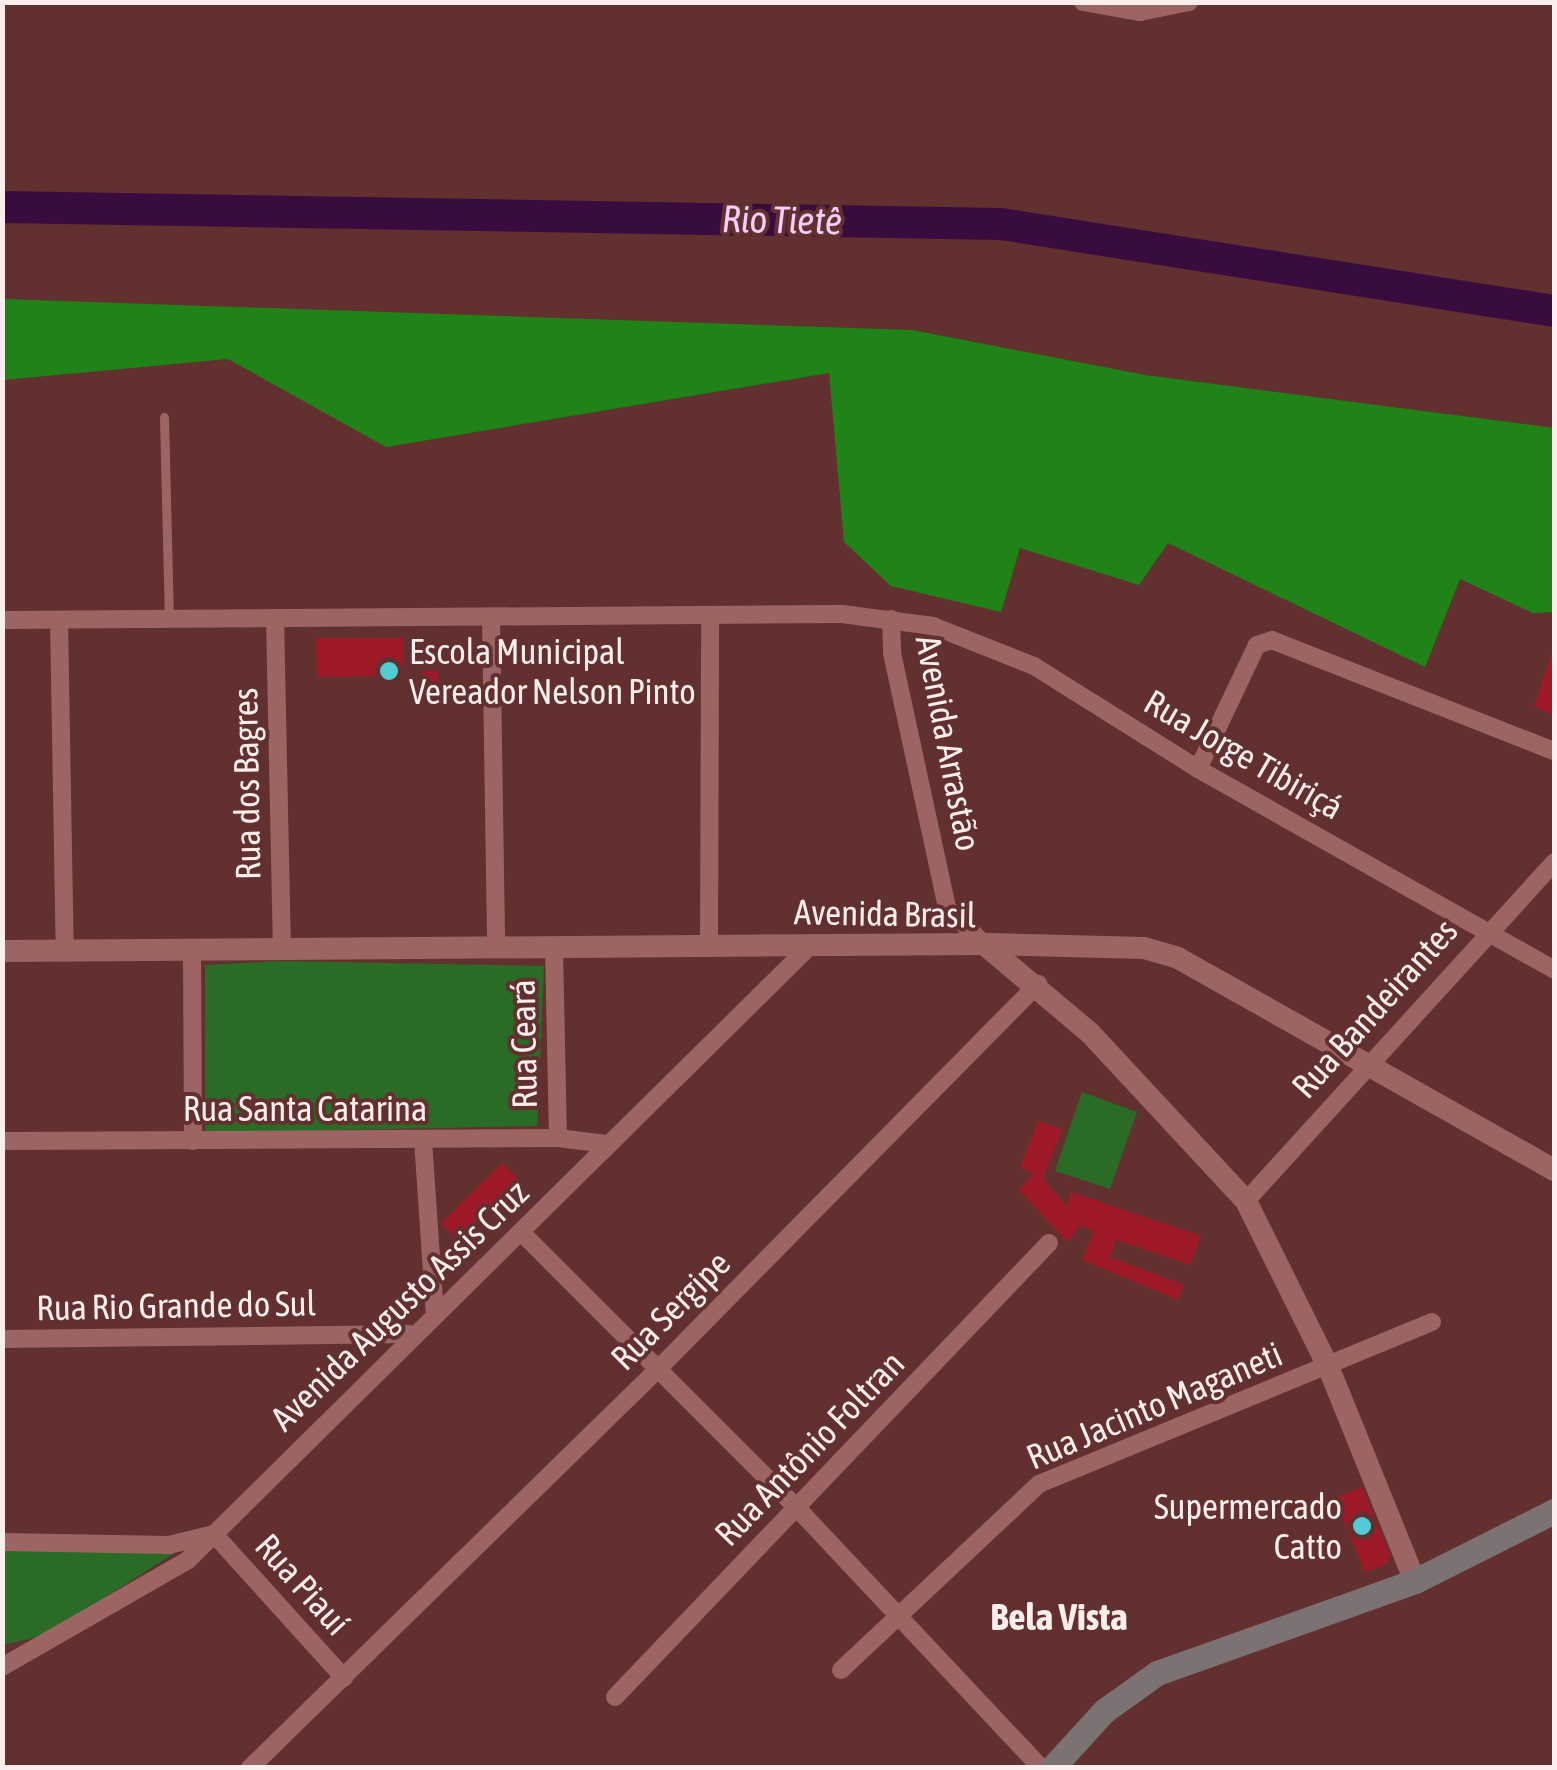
<!DOCTYPE html>
<meta charset="utf-8">
<style>
body{margin:0}
#map{position:relative;width:1557px;height:1770px;overflow:hidden;background:#62302f;font-family:"Asap Condensed",sans-serif}
div>[style]{position:absolute}
[style*='--x']{left:calc(var(--x)*1px);top:calc(var(--y)*1px);width:calc(var(--w)*1px);rotate:calc(var(--a)*1deg)}
.green>*{inset:0;background:#2a6c25}
.forest>*{inset:0;background:#1f8317}
.river>*{height:32px;margin:-16px;padding:0 16px;transform-origin:16px;border-radius:16px;background:#390c3f}
.building>*{inset:0;background:#9f1a29}
.service>*{height:9px;margin:-4.5px;padding:0 4.5px;transform-origin:4.5px;border-radius:4.5px;background:#9c6563}
.minor>*{height:18px;margin:-9px;padding:0 9px;transform-origin:9px;border-radius:9px;background:#9c6563}
.tertiary>*{height:22px;margin:-11px;padding:0 11px;transform-origin:11px;border-radius:11px;background:#9c6563}
.secondary>*{height:25px;margin:-12.5px;padding:0 12.5px;transform-origin:12.5px;border-radius:12.5px;background:#7c7273}
.dots>*{width:28px;height:28px;translate:-50% -50%;box-sizing:border-box;border:5px solid #62302f;border-radius:50%}
span{translate:-50% -50%;white-space:nowrap;text-align:center;line-height:1.15;-webkit-text-stroke:8px #62302f;paint-order:stroke}
.poi-label{font-size:35px;color:#fbeeed}
.left{translate:0 -50%;text-align:left}
.right{translate:-100% -50%;text-align:right}
.street-label{font-size:35px;color:#fbeeed}
.water-label{font-size:38px;color:#f8cefe;font-style:italic}
.neighbourhood-label{font-size:38px;color:#fbeeed;font-weight:700}
.frame{position:absolute;inset:0;border:5px solid #fbeeed;pointer-events:none}
</style>
<div id="map">
<div class="green">
<i style="clip-path:polygon(280px 961px,544px 966px,537px 1126px,205px 1133px,205px 965px)"></i>
<i style="clip-path:polygon(1082px 1092px,1137px 1112px,1110px 1189px,1055px 1171px)"></i>
<i style="clip-path:polygon(3px 1548px,176px 1552px,46px 1635px,3px 1645px)"></i>
</div>
<div class="forest">
<i style="clip-path:polygon(3px 299px,912px 330px,1145px 375px,1554px 428px,1554px 612px,1533px 613px,1460px 579px,1425px 667px,1168px 543px,1139px 585px,1020px 548px,1001px 612px,891px 586px,844px 542px,829px 373px,386px 447px,228px 359px,3px 380px)"></i>
</div>
<div class="river">
<i style="--x:2;--y:207;--w:999;--a:0.97"></i>
<i style="--x:1001;--y:224;--w:560;--a:8.94"></i>
</div>
<div class="building">
<i style="clip-path:polygon(316px 638px,403px 638px,404px 676px,317px 677px)"></i>
<i style="clip-path:polygon(1554px 647px,1554px 709px,1552px 715px,1534px 706px)"></i>
<i style="clip-path:polygon(422px 671px,438px 671px,439px 690px,423px 690px)"></i>
<i style="clip-path:polygon(1038px 1121px,1062px 1129px,1043px 1179px,1067px 1206px,1071px 1192px,1201px 1236px,1190px 1265px,1116px 1240px,1110px 1257px,1184px 1285px,1178px 1300px,1082px 1260px,1094px 1231px,1080px 1226px,1067px 1242px,1019px 1190px,1033px 1173px,1020px 1168px)"></i>
<i style="clip-path:polygon(502px 1163px,518px 1179px,457px 1240px,441px 1223px)"></i>
<i style="clip-path:polygon(1362px 1487px,1390px 1555px,1387px 1564px,1365px 1572px,1334px 1498px)"></i>
</div>
<div class="service">
<i style="--x:164;--y:417;--w:202;--a:88.6"></i>
</div>
<div class="minor">
<i style="--x:1083;--y:2;--w:58;--a:10"></i>
<i style="--x:1140;--y:12;--w:50;--a:-11.5"></i>
<i style="--x:491;--y:617;--w:331;--a:89.1"></i>
<i style="--x:275;--y:618;--w:331;--a:88.8"></i>
<i style="--x:891;--y:619;--w:34;--a:88"></i>
<i style="--x:892;--y:653;--w:261;--a:77.8"></i>
<i style="--x:947;--y:908;--w:52;--a:44.2"></i>
<i style="--x:2;--y:620;--w:840;--a:-0.41"></i>
<i style="--x:842;--y:614;--w:92;--a:7.5"></i>
<i style="--x:933;--y:626;--w:109;--a:21.6"></i>
<i style="--x:1034;--y:666;--w:194;--a:32.1"></i>
<i style="--x:1198;--y:769;--w:409;--a:29.4"></i>
<i style="--x:59;--y:620;--w:331;--a:89"></i>
<i style="--x:1198;--y:769;--w:137;--a:-64.6"></i>
<i style="--x:1257;--y:645;--w:16;--a:-18"></i>
<i style="--x:1272;--y:640;--w:303;--a:21.5"></i>
<i style="--x:709;--y:947;--w:332;--a:-89.8"></i>
<i style="--x:554;--y:948;--w:190;--a:88.8"></i>
<i style="--x:192;--y:950;--w:191;--a:89.7"></i>
<i style="--x:423;--y:1140;--w:175;--a:86.1"></i>
<i style="--x:2;--y:1141;--w:556;--a:-0.31"></i>
<i style="--x:558;--y:1138;--w:49;--a:7"></i>
<i style="--x:1246;--y:1201;--w:458;--a:-47.7"></i>
<i style="--x:521;--y:1232;--w:392;--a:45"></i>
<i style="--x:798;--y:1509;--w:355;--a:46.8"></i>
<i style="--x:2;--y:1339;--w:408;--a:-0.7"></i>
<i style="--x:2;--y:1542;--w:167;--a:1"></i>
<i style="--x:169;--y:1545;--w:46;--a:-13.7"></i>
<i style="--x:214;--y:1534;--w:194;--a:47.9"></i>
<i style="--x:2;--y:1667;--w:215;--a:-29.9"></i>
<i style="--x:188;--y:1560;--w:873;--a:-44.63"></i>
<i style="--x:841;--y:1670;--w:272;--a:-43.2"></i>
<i style="--x:1039;--y:1484;--w:425;--a:-22.4"></i>
<i style="--x:615;--y:1697;--w:628;--a:-46.29"></i>
<i style="--x:250;--y:1768;--w:572;--a:-44.36"></i>
<i style="--x:659;--y:1368;--w:540;--a:-45.38"></i>
</div>
<div class="tertiary">
<i style="--x:985;--y:944;--w:159;--a:1.4"></i>
<i style="--x:1144;--y:948;--w:35;--a:16"></i>
<i style="--x:1178;--y:958;--w:432;--a:29.4"></i>
<i style="--x:2;--y:951;--w:982;--a:-0.41"></i>
<i style="--x:984;--y:944;--w:138;--a:40"></i>
<i style="--x:1090;--y:1033;--w:229;--a:47.1"></i>
<i style="--x:1246;--y:1201;--w:184;--a:63.6"></i>
<i style="--x:1328;--y:1366;--w:232;--a:68"></i>
</div>
<div class="secondary">
<i style="--x:1052;--y:1768;--w:77;--a:-47.6"></i>
<i style="--x:1104;--y:1711;--w:65;--a:-35.6"></i>
<i style="--x:1157;--y:1673;--w:274;--a:-19.6"></i>
<i style="--x:1415;--y:1581;--w:156;--a:-26.7"></i>
</div>
<div class="dots">
<i style="left:389px;top:671px;background:#51ccd5"></i>
<i style="left:1362px;top:1526px;background:#51ccd5"></i>
</div>
<div class="poi-label">
<span class="left" style="left:409px;top:671px">Escola Municipal<br>Vereador Nelson Pinto</span>
<span class="right" style="left:1342px;top:1526px">Supermercado<br>Catto</span>
</div>
<div class="street-label">
<span style="left:949px;top:743px;rotate:79deg">Avenida Arrastão</span>
<span style="left:1244px;top:754px;rotate:30deg">Rua Jorge Tibiriçá</span>
<span style="left:246px;top:784px;rotate:-91deg">Rua dos Bagres</span>
<span style="left:885px;top:913px;rotate:1deg">Avenida Brasil</span>
<span style="left:1374px;top:1008px;rotate:-48deg">Rua Bandeirantes</span>
<span style="left:523px;top:1044px;rotate:-91deg">Rua Ceará</span>
<span style="left:305px;top:1108px">Rua Santa Catarina</span>
<span style="left:176px;top:1305px;rotate:-1deg">Rua Rio Grande do Sul</span>
<span style="left:399px;top:1305px;rotate:-44deg">Avenida Augusto Assis Cruz</span>
<span style="left:670px;top:1310px;rotate:-45deg">Rua Sergipe</span>
<span style="left:1154px;top:1405px;rotate:-23deg">Rua Jacinto Maganeti</span>
<span style="left:809px;top:1448px;rotate:-46deg">Rua Antônio Foltran</span>
<span style="left:303px;top:1584px;rotate:48deg">Rua Piauí</span>
</div>
<div class="water-label">
<span style="left:782px;top:220px;rotate:1deg">Rio Tietê</span>
</div>
<div class="neighbourhood-label">
<span style="left:1059px;top:1617px">Bela Vista</span>
</div>
<div class="frame"></div>
</div>
